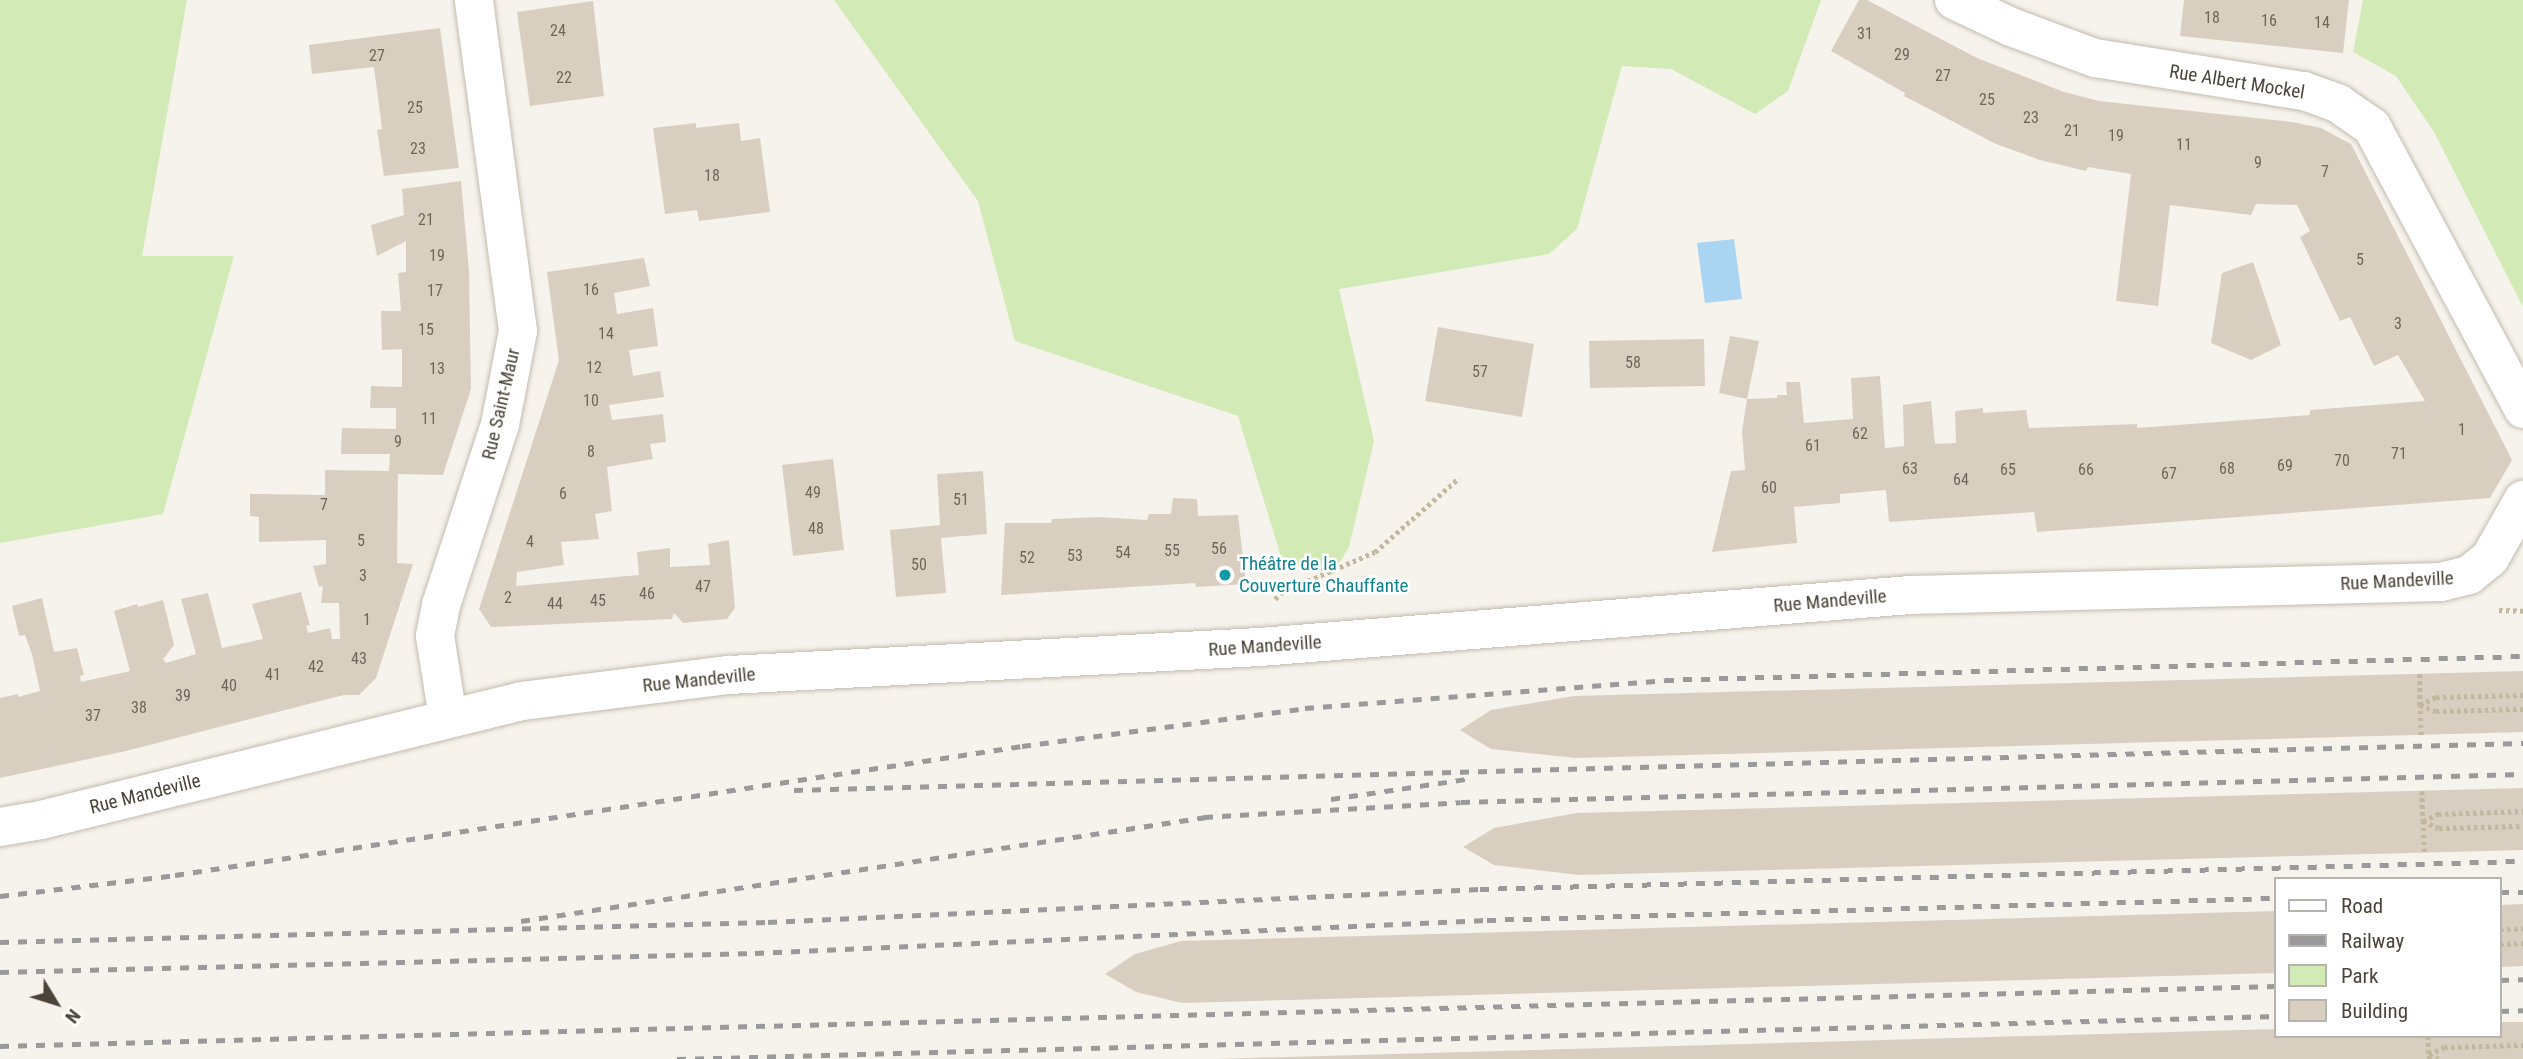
<!DOCTYPE html>
<meta charset="utf-8">
<style>
body{margin:0}
#map{position:relative;width:2523px;height:1059px;overflow:hidden;background:#f6f3ec;font-family:"Roboto Condensed",sans-serif}
div>[style]{position:absolute}
[style*='--x']{left:calc(var(--x)*1px);top:calc(var(--y)*1px);width:calc(var(--w)*1px);rotate:calc(var(--a)*1deg)}
.green>*{inset:0;background:#d2eab5}
.water>*{inset:0;background:#a9d4f2}
.building>*{inset:0;background:#d8cfc1}
.path>*{height:4.5px;margin-top:-2.25px;transform-origin:0;background:repeating-linear-gradient(90deg,#c4b79f 0 3.5px,transparent 0 7px)}
.roads{filter:drop-shadow(0 0 2px #c2bbae) drop-shadow(0 0 2px #c2bbae)}
.minor>*{height:38px;margin:-19px;padding:0 19px;transform-origin:19px;border-radius:19px;background:#fff}
.rail>*{height:5px;margin-top:-2.5px;transform-origin:0;background:repeating-linear-gradient(90deg,#9a9a9a 0 9px,transparent 0 18px)}
.dots>*{width:19px;height:19px;translate:-50% -50%;box-sizing:border-box;border:4px solid #fff;border-radius:50%}
span{translate:-50% -50%;white-space:nowrap;text-align:center;line-height:1.15;-webkit-text-stroke:5px #fff;paint-order:stroke}
.number-label{font-size:16px;color:#6e675b}
.number-label span{-webkit-text-stroke-width:0}
.street-label{font-size:19px;color:#4b4439}
.culture-label{font-size:19px;color:#0d838f}
.left{translate:0 -50%;text-align:left}
.legend{position:absolute;left:2274px;top:877px;width:228px;height:161px;box-sizing:border-box;background:#fff;border:2px solid #b7b4b0;margin:0;padding:9px 12px;list-style:none;font-size:21px;color:#4b4439}
.legend li{display:flex;align-items:center;gap:14px;height:35px}
.legend b{width:35px;border:2px solid #b7b4b0}
.north{position:absolute;left:21px;top:968px;width:70px;height:70px;-webkit-text-stroke:5px #fff;paint-order:stroke;rotate:128deg;font-size:19px;font-weight:700;line-height:28px;text-align:center;color:#4b4439}
.north::after{content:'';display:block;margin:auto;width:24px;height:32px;background:#4b4439;clip-path:polygon(50% 0,100% 100%,50% 72%,0 100%)}
</style>
<div id="map">
<div class="green">
<i style="clip-path:polygon(0 0,187px 0,142px 256px,234px 256px,163px 514px,0 543px)"></i>
<i style="clip-path:polygon(834px 0,1821px 0,1788px 91px,1755px 114px,1671px 69px,1622px 66px,1577px 229px,1549px 254px,1339px 289px,1374px 441px,1349px 547px,1332px 575px,1282px 560px,1238px 416px,1015px 341px,978px 201px)"></i>
<i style="clip-path:polygon(2363px 0,2523px 0,2523px 307px,2434px 132px,2396px 76px,2353px 52px)"></i>
</div>
<div class="water">
<i style="clip-path:polygon(1734px 239px,1742px 299px,1705px 303px,1697px 243px)"></i>
</div>
<div class="building">
<i style="clip-path:polygon(1859px 0,1867px 0,1977px 58px,2064px 92px,2099px 101px,2292px 122px,2321px 128px,2351px 144px,2512px 460px,2490px 498px,2037px 532px,2034px 512px,1889px 522px,1886px 490px,1840px 494px,1840px 503px,1794px 507px,1797px 543px,1712px 552px,1731px 471px,1745px 470px,1742px 431px,1747px 399px,1777px 398px,1777px 395px,1787px 395px,1786px 382px,1800px 382px,1804px 423px,1853px 419px,1851px 378px,1880px 376px,1885px 448px,1904px 446px,1903px 405px,1931px 401px,1935px 444px,1956px 443px,1955px 411px,1983px 408px,1983px 413px,2026px 410px,2029px 428px,2137px 424px,2137px 428px,2310px 415px,2310px 410px,2425px 401px,2398px 355px,2374px 366px,2350px 317px,2340px 321px,2300px 237px,2310px 231px,2297px 205px,2256px 204px,2251px 215px,2170px 205px,2158px 306px,2116px 301px,2131px 174px,2088px 167px,2086px 171px,2040px 160px,1996px 144px,1904px 96px,1905px 93px,1831px 51px)"></i>
<i style="clip-path:polygon(2184px 0,2349px 0,2343px 53px,2180px 36px)"></i>
<i style="clip-path:polygon(593px 1px,604px 96px,530px 106px,517px 12px)"></i>
<i style="clip-path:polygon(440px 28px,459px 168px,384px 176px,377px 130px,382px 129px,374px 67px,312px 74px,309px 45px)"></i>
<i style="clip-path:polygon(696px 123px,696px 128px,739px 123px,741px 141px,760px 138px,770px 212px,699px 221px,697px 210px,665px 214px,653px 128px)"></i>
<i style="clip-path:polygon(461px 181px,469px 271px,471px 389px,443px 475px,398px 474px,397px 563px,413px 564px,376px 678px,359px 695px,344px 695px,126px 751px,0 778px,0 698px,18px 694px,18px 697px,40px 691px,32px 654px,25px 635px,19px 636px,12px 606px,42px 598px,54px 652px,77px 648px,84px 675px,80px 676px,81px 682px,130px 671px,114px 611px,137px 604px,138px 607px,163px 600px,174px 645px,163px 659px,166px 663px,196px 654px,181px 599px,208px 593px,222px 648px,263px 639px,252px 604px,301px 592px,310px 626px,306px 625px,308px 633px,330px 628px,332px 639px,340px 639px,339px 603px,321px 603px,323px 586px,319px 587px,313px 566px,326px 564px,326px 540px,259px 542px,259px 517px,250px 516px,250px 494px,325px 495px,325px 470px,389px 471px,390px 454px,341px 454px,342px 428px,396px 429px,396px 408px,370px 408px,371px 386px,402px 387px,402px 349px,382px 350px,381px 311px,401px 311px,398px 273px,406px 272px,406px 241px,377px 256px,371px 225px,404px 215px,402px 189px)"></i>
<i style="clip-path:polygon(644px 258px,650px 286px,614px 293px,617px 314px,653px 308px,658px 346px,629px 350px,633px 376px,660px 371px,664px 397px,609px 405px,612px 420px,663px 414px,666px 442px,650px 444px,653px 459px,607px 467px,612px 511px,595px 514px,599px 539px,561px 542px,564px 565px,517px 572px,516px 586px,639px 575px,637px 552px,670px 548px,670px 567px,710px 565px,708px 544px,729px 540px,735px 608px,727px 619px,683px 623px,674px 613px,672px 619px,491px 627px,479px 609px,559px 360px,547px 272px)"></i>
<i style="clip-path:polygon(2253px 262px,2281px 345px,2251px 360px,2211px 343px,2222px 273px)"></i>
<i style="clip-path:polygon(1438px 327px,1534px 344px,1522px 417px,1425px 401px)"></i>
<i style="clip-path:polygon(1730px 336px,1759px 341px,1747px 399px,1719px 393px)"></i>
<i style="clip-path:polygon(1704px 339px,1705px 386px,1590px 388px,1589px 341px)"></i>
<i style="clip-path:polygon(833px 459px,844px 550px,793px 556px,782px 465px)"></i>
<i style="clip-path:polygon(983px 471px,987px 534px,941px 538px,946px 593px,896px 597px,890px 530px,940px 525px,937px 474px)"></i>
<i style="clip-path:polygon(1173px 498px,1197px 499px,1198px 516px,1238px 515px,1246px 584px,1196px 587px,1195px 583px,1001px 595px,1005px 523px,1051px 523px,1052px 519px,1098px 517px,1147px 520px,1149px 514px,1171px 514px)"></i>
<i style="clip-path:polygon(2523px 671px,2523px 732px,1576px 758px,1491px 749px,1460px 730px,1491px 710px,1574px 696px)"></i>
<i style="clip-path:polygon(2523px 788px,2523px 850px,1579px 875px,1494px 865px,1463px 847px,1494px 828px,1577px 813px)"></i>
<i style="clip-path:polygon(2523px 904px,2523px 966px,2500px 967px,2500px 905px)"></i>
<i style="clip-path:polygon(2276px 911px,2276px 973px,1182px 1003px,1136px 992px,1105px 974px,1135px 954px,1181px 941px)"></i>
<i style="clip-path:polygon(2500px 1022px,2523px 1022px,2523px 1059px,1214px 1059px,2276px 1029px,2276px 1036px,2500px 1036px)"></i>
</div>
<div class="path">
<i style="--x:1275;--y:599;--w:10;--a:-45"></i>
<i style="--x:1282;--y:592;--w:101;--a:-23.3"></i>
<i style="--x:1375;--y:552;--w:112;--a:-41.4"></i>
<i style="--x:2499;--y:610;--w:24;--a:2"></i>
<i style="--x:2420;--y:674;--w:31;--a:90"></i>
<i style="--x:2420;--y:705;--w:18;--a:-27"></i>
<i style="--x:2436;--y:697;--w:87;--a:-1.3"></i>
<i style="--x:2421;--y:735;--w:30;--a:-92"></i>
<i style="--x:2420;--y:705;--w:17;--a:21"></i>
<i style="--x:2436;--y:711;--w:87;--a:-1.3"></i>
<i style="--x:2422;--y:791;--w:30;--a:88"></i>
<i style="--x:2423;--y:821;--w:17;--a:-25"></i>
<i style="--x:2438;--y:814;--w:85;--a:-2"></i>
<i style="--x:2424;--y:852;--w:31;--a:-92"></i>
<i style="--x:2423;--y:821;--w:17;--a:24"></i>
<i style="--x:2439;--y:828;--w:84;--a:-1.4"></i>
<i style="--x:2500;--y:929;--w:23;--a:-2"></i>
<i style="--x:2500;--y:944;--w:23;--a:-2"></i>
<i style="--x:2428;--y:1036;--w:19;--a:87"></i>
<i style="--x:2429;--y:1055;--w:17;--a:-28"></i>
<i style="--x:2444;--y:1047;--w:79;--a:-1.5"></i>
<i style="--x:2429;--y:1059;--w:4;--a:-90"></i>
<i style="--x:2429;--y:1055;--w:11;--a:22"></i>
</div>
<div class="roads">
<div class="minor">
<i style="--x:1954;--y:0;--w:63;--a:25.3"></i>
<i style="--x:2011;--y:27;--w:90;--a:20.3"></i>
<i style="--x:2095;--y:58;--w:212;--a:9"></i>
<i style="--x:2304;--y:91;--w:37;--a:20"></i>
<i style="--x:2339;--y:104;--w:40;--a:34.9"></i>
<i style="--x:2372;--y:127;--w:320;--a:61.8"></i>
<i style="--x:448;--y:718;--w:83;--a:-99"></i>
<i style="--x:435;--y:636;--w:32;--a:-79"></i>
<i style="--x:441;--y:605;--w:189;--a:-71.9"></i>
<i style="--x:500;--y:425;--w:96;--a:-79.2"></i>
<i style="--x:518;--y:331;--w:334;--a:-97.6"></i>
<i style="--x:0;--y:827;--w:42;--a:-9.7"></i>
<i style="--x:41;--y:820;--w:496;--a:-13.9"></i>
<i style="--x:522;--y:701;--w:209;--a:-7.2"></i>
<i style="--x:729;--y:675;--w:532;--a:-3.02"></i>
<i style="--x:1260;--y:647;--w:653;--a:-4.57"></i>
<i style="--x:1911;--y:595;--w:530;--a:-1.41"></i>
<i style="--x:2441;--y:582;--w:29;--a:-14"></i>
<i style="--x:2469;--y:575;--w:27;--a:-39"></i>
<i style="--x:2490;--y:558;--w:67;--a:-60.4"></i>
</div>
</div>
<div class="rail">
<i style="--x:794;--y:790;--w:1730;--a:-1.56"></i>
<i style="--x:1331;--y:799;--w:136;--a:-8.4"></i>
<i style="--x:1204;--y:817;--w:257;--a:-3.3"></i>
<i style="--x:1461;--y:802;--w:1062;--a:-1.51"></i>
<i style="--x:2500;--y:892;--w:23;--a:0"></i>
<i style="--x:0;--y:896;--w:176;--a:-6.8"></i>
<i style="--x:175;--y:875;--w:857;--a:-8.66"></i>
<i style="--x:1022;--y:746;--w:286;--a:-7.6"></i>
<i style="--x:1305;--y:708;--w:361;--a:-4.4"></i>
<i style="--x:1665;--y:680;--w:858;--a:-1.6"></i>
<i style="--x:521;--y:921;--w:700;--a:-8.63"></i>
<i style="--x:0;--y:942;--w:768;--a:-1.49"></i>
<i style="--x:768;--y:922;--w:713;--a:-2.65"></i>
<i style="--x:1480;--y:889;--w:1043;--a:-1.54"></i>
<i style="--x:0;--y:972;--w:755;--a:-1.44"></i>
<i style="--x:755;--y:953;--w:733;--a:-2.58"></i>
<i style="--x:1487;--y:920;--w:789;--a:-1.6"></i>
<i style="--x:2500;--y:980;--w:23;--a:-2"></i>
<i style="--x:2500;--y:1011;--w:23;--a:-2"></i>
<i style="--x:0;--y:1046;--w:2277;--a:-1.51"></i>
<i style="--x:677;--y:1059;--w:1600;--a:-1.54"></i>
</div>
<div class="dots">
<i style="left:1225px;top:575px;background:#0f9aa8"></i>
</div>
<div class="number-label">
<span style="left:2212px;top:18px">18</span>
<span style="left:2269px;top:21px">16</span>
<span style="left:2322px;top:23px">14</span>
<span style="left:558px;top:31px">24</span>
<span style="left:1865px;top:34px">31</span>
<span style="left:1902px;top:55px">29</span>
<span style="left:377px;top:56px">27</span>
<span style="left:1943px;top:76px">27</span>
<span style="left:564px;top:78px">22</span>
<span style="left:1987px;top:100px">25</span>
<span style="left:415px;top:108px">25</span>
<span style="left:2031px;top:118px">23</span>
<span style="left:2072px;top:131px">21</span>
<span style="left:2116px;top:136px">19</span>
<span style="left:2184px;top:145px">11</span>
<span style="left:418px;top:149px">23</span>
<span style="left:2258px;top:163px">9</span>
<span style="left:2325px;top:172px">7</span>
<span style="left:712px;top:176px">18</span>
<span style="left:426px;top:220px">21</span>
<span style="left:437px;top:256px">19</span>
<span style="left:2360px;top:260px">5</span>
<span style="left:591px;top:290px">16</span>
<span style="left:435px;top:291px">17</span>
<span style="left:2398px;top:324px">3</span>
<span style="left:426px;top:330px">15</span>
<span style="left:606px;top:334px">14</span>
<span style="left:1633px;top:363px">58</span>
<span style="left:594px;top:368px">12</span>
<span style="left:437px;top:369px">13</span>
<span style="left:1480px;top:372px">57</span>
<span style="left:591px;top:401px">10</span>
<span style="left:429px;top:419px">11</span>
<span style="left:2462px;top:430px">1</span>
<span style="left:1860px;top:434px">62</span>
<span style="left:398px;top:442px">9</span>
<span style="left:1813px;top:446px">61</span>
<span style="left:591px;top:452px">8</span>
<span style="left:2399px;top:454px">71</span>
<span style="left:2342px;top:461px">70</span>
<span style="left:2285px;top:466px">69</span>
<span style="left:1910px;top:469px">63</span>
<span style="left:2227px;top:469px">68</span>
<span style="left:2008px;top:470px">65</span>
<span style="left:2086px;top:470px">66</span>
<span style="left:2169px;top:474px">67</span>
<span style="left:1961px;top:480px">64</span>
<span style="left:1769px;top:488px">60</span>
<span style="left:813px;top:493px">49</span>
<span style="left:563px;top:494px">6</span>
<span style="left:961px;top:500px">51</span>
<span style="left:324px;top:505px">7</span>
<span style="left:816px;top:529px">48</span>
<span style="left:361px;top:541px">5</span>
<span style="left:530px;top:542px">4</span>
<span style="left:1219px;top:549px">56</span>
<span style="left:1172px;top:551px">55</span>
<span style="left:1123px;top:553px">54</span>
<span style="left:1075px;top:556px">53</span>
<span style="left:1027px;top:558px">52</span>
<span style="left:919px;top:565px">50</span>
<span style="left:363px;top:576px">3</span>
<span style="left:703px;top:587px">47</span>
<span style="left:647px;top:594px">46</span>
<span style="left:508px;top:598px">2</span>
<span style="left:598px;top:601px">45</span>
<span style="left:555px;top:604px">44</span>
<span style="left:367px;top:620px">1</span>
<span style="left:359px;top:659px">43</span>
<span style="left:316px;top:667px">42</span>
<span style="left:273px;top:675px">41</span>
<span style="left:229px;top:686px">40</span>
<span style="left:183px;top:696px">39</span>
<span style="left:139px;top:708px">38</span>
<span style="left:93px;top:716px">37</span>
</div>
<div class="street-label">
<span style="left:2237px;top:82px;rotate:9deg">Rue Albert Mockel</span>
<span style="left:501px;top:404px;rotate:-77deg">Rue Saint-Maur</span>
<span style="left:2397px;top:581px;rotate:-3deg">Rue Mandeville</span>
<span style="left:1830px;top:601px;rotate:-5deg">Rue Mandeville</span>
<span style="left:1265px;top:646px;rotate:-4deg">Rue Mandeville</span>
<span style="left:699px;top:680px;rotate:-6deg">Rue Mandeville</span>
<span style="left:145px;top:794px;rotate:-14deg">Rue Mandeville</span>
</div>
<div class="culture-label">
<span class="left" style="left:1239px;top:575px">Théâtre de la<br>Couverture Chauffante</span>
</div>
<ul class="legend">
<li><b style="height:9px;background:#fff"></b>Road</li>
<li><b style="height:9px;background:#9a9a9a"></b>Railway</li>
<li><b style="height:19px;background:#d2eab5"></b>Park</li>
<li><b style="height:19px;background:#d8cfc1"></b>Building</li>
</ul>
<div class="north">N</div>
</div>
